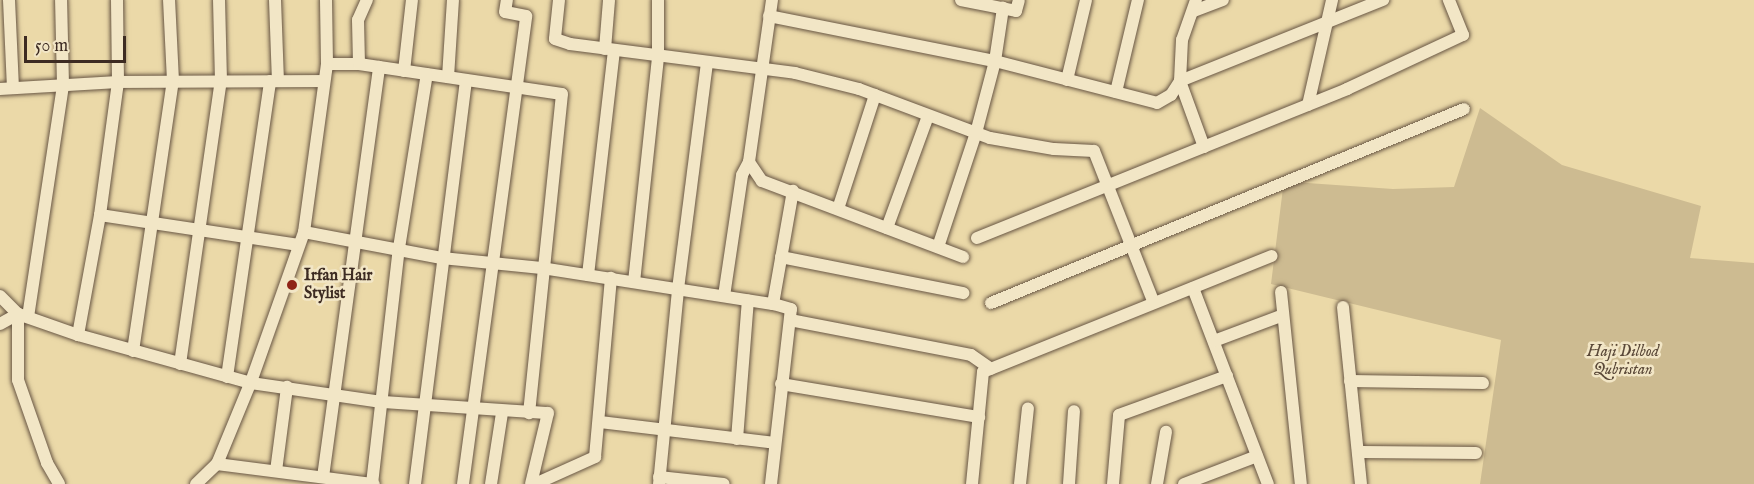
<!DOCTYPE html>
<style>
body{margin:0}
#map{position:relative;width:1754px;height:484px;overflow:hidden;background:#ebd9a8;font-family:"IM FELL English",serif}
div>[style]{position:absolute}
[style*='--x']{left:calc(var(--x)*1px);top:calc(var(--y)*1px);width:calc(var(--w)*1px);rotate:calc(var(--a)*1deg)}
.green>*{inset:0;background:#cdbb91}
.roads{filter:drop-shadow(0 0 2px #685644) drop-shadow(0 0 2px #685644)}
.street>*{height:12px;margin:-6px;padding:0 6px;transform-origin:6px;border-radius:6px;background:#f2e6c6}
.dots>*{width:16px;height:16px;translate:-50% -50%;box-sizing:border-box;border:3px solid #f2e6c6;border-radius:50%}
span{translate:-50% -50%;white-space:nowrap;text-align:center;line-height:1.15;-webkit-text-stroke:5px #f2e6c6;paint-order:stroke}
.poi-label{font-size:16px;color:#3d2b22;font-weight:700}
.left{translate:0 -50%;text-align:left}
.park-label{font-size:16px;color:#5a4838;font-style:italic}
.scale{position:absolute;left:24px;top:36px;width:102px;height:27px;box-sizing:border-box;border:3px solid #3d2b22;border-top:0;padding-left:8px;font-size:18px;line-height:21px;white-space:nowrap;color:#3d2b22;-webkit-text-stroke:4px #f2e6c6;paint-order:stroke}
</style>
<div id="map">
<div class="green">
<i style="clip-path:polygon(1480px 108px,1562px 165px,1701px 206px,1690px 258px,1754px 263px,1754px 484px,1480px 484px,1501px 340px,1271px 284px,1283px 188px,1293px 182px,1393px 189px,1454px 187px)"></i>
</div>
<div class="roads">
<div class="street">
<i style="--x:9;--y:0;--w:88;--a:87.4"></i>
<i style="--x:275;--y:0;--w:81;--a:87.9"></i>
<i style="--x:326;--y:0;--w:64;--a:89.1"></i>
<i style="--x:327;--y:64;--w:32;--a:0"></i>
<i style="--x:359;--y:64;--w:205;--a:8.4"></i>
<i style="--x:562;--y:94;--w:321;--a:95.9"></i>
<i style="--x:559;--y:0;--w:39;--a:96"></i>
<i style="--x:555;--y:39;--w:16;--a:18"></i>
<i style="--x:570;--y:44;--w:227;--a:7.3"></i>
<i style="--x:795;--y:73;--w:66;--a:14"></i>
<i style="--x:859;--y:89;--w:140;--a:20.5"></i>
<i style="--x:990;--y:138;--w:65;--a:9.8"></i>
<i style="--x:1054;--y:149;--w:40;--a:2.9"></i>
<i style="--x:1094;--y:151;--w:163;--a:68.5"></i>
<i style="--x:772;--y:0;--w:164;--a:98.1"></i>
<i style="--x:749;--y:162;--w:23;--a:56"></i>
<i style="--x:762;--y:181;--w:215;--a:20.7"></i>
<i style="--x:961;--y:0;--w:56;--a:11.3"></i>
<i style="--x:1016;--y:11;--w:11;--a:-75"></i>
<i style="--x:1194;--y:11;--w:31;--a:-21"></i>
<i style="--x:769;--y:16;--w:230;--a:11.3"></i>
<i style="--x:995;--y:61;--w:167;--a:14.5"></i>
<i style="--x:1157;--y:103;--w:16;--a:-30"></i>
<i style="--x:1171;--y:95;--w:17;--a:-57"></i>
<i style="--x:1180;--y:81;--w:41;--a:-87.2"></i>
<i style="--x:1182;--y:40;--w:42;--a:-70.7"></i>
<i style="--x:605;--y:49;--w:49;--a:-85.3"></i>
<i style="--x:359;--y:64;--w:44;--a:-91.3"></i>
<i style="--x:358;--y:20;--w:22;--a:-66"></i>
<i style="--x:404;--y:71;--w:71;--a:-83.6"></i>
<i style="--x:448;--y:77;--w:77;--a:-86.3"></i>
<i style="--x:1067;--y:80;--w:82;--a:-76.6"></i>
<i style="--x:0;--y:89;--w:118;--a:-3.4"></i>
<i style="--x:118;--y:82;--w:206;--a:-0.3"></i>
<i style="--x:1116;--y:92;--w:95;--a:-76.6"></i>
<i style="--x:1308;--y:105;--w:108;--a:-77.1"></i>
<i style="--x:1204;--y:147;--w:70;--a:-110"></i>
<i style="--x:1180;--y:81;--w:219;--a:-21.8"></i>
<i style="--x:838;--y:209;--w:120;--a:-72"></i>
<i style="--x:100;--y:215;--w:201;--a:8.6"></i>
<i style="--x:887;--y:228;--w:119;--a:-69.9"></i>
<i style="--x:304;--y:232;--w:140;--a:10.7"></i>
<i style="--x:442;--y:258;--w:100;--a:5.7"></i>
<i style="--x:542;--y:268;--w:234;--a:8.9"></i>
<i style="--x:773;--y:304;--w:115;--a:-80"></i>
<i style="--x:977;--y:238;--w:399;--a:-21.9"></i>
<i style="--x:1347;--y:89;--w:128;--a:-25"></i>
<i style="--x:1463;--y:35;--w:38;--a:-112"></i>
<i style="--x:938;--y:247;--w:120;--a:-71.6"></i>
<i style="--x:976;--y:133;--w:74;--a:-75.2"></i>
<i style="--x:995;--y:61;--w:54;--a:-81.4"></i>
<i style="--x:781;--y:257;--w:186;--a:11.2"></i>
<i style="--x:588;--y:275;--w:226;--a:-83.4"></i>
<i style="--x:634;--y:282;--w:226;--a:-83.9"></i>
<i style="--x:658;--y:57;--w:57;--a:-90"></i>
<i style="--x:1193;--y:288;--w:210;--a:69.1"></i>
<i style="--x:1281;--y:292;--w:193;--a:84.1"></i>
<i style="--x:0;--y:296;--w:25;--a:45"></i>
<i style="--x:18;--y:314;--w:64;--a:19.3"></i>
<i style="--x:78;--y:335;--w:180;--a:15.5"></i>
<i style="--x:251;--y:383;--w:132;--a:8.3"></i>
<i style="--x:382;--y:402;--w:166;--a:3.8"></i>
<i style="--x:548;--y:413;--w:73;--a:103.5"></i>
<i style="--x:724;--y:296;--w:122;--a:-81.5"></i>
<i style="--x:742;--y:175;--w:15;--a:-62"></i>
<i style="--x:991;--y:303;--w:511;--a:-22.3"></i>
<i style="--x:1343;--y:307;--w:178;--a:84.2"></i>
<i style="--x:28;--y:317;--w:235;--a:-81.4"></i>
<i style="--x:63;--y:85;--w:85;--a:-91.3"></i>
<i style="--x:790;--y:320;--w:184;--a:10.9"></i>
<i style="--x:971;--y:355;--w:24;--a:35"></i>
<i style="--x:0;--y:324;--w:21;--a:-29"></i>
<i style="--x:18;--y:314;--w:66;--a:90"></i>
<i style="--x:18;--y:380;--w:88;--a:70.7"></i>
<i style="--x:47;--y:463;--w:24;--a:60"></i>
<i style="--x:78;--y:335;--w:122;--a:-79.6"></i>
<i style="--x:100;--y:215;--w:134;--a:-82.3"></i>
<i style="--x:118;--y:82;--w:82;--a:-90.7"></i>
<i style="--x:1214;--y:341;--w:72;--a:-20.5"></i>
<i style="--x:133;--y:351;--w:273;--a:-81.6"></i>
<i style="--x:173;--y:81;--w:81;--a:-92.8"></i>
<i style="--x:180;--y:364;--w:286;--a:-81.8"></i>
<i style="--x:221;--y:81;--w:81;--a:-91.4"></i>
<i style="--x:227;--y:377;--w:299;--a:-81.7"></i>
<i style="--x:1350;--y:381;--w:133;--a:0.9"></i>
<i style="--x:781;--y:384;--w:201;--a:9.5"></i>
<i style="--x:600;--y:422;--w:176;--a:6.8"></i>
<i style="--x:737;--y:439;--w:139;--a:-85.5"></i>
<i style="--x:1361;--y:452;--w:115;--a:0.5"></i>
<i style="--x:217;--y:464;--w:158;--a:7.3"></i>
<i style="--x:276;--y:471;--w:85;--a:-82.5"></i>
<i style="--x:323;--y:477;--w:414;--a:-82.2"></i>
<i style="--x:659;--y:477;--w:65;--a:6.1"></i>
<i style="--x:196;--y:484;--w:29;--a:-44"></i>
<i style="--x:217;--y:464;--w:92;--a:-67.6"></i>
<i style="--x:252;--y:379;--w:156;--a:-70.5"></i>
<i style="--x:304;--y:232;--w:170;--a:-82.2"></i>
<i style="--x:372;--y:484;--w:238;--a:-83.5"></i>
<i style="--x:399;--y:248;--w:176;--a:-80.9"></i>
<i style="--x:415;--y:484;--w:407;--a:-82.8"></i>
<i style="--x:463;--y:484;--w:472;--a:-82.3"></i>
<i style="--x:526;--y:16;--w:21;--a:-169"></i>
<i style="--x:505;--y:12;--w:12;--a:-81"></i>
<i style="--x:491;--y:484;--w:72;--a:-81.2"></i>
<i style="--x:535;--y:484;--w:66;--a:-24.2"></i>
<i style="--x:595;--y:457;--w:180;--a:-84.9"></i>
<i style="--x:659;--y:484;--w:196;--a:-84.4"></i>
<i style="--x:678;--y:289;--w:228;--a:-82.7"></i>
<i style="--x:771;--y:484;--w:176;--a:-83.5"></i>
<i style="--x:791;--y:309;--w:19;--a:-164"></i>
<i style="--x:972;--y:484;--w:113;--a:-84.4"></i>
<i style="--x:983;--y:372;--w:311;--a:-21.9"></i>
<i style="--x:1020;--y:484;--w:76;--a:-84"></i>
<i style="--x:1069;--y:484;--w:73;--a:-86.1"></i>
<i style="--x:1113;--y:484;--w:69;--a:-85"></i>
<i style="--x:1119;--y:415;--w:115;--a:-19.9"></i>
<i style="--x:1157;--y:484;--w:53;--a:-80.2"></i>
<i style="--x:1184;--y:484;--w:78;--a:-21"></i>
</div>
</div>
<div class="dots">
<i style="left:292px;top:285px;background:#8f2418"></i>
</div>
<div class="poi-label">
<span class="left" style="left:304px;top:285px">Irfan Hair<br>Stylist</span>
</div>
<div class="park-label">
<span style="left:1623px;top:361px">Haji Dilbod<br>Qubristan</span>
</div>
<div class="scale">50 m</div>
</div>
